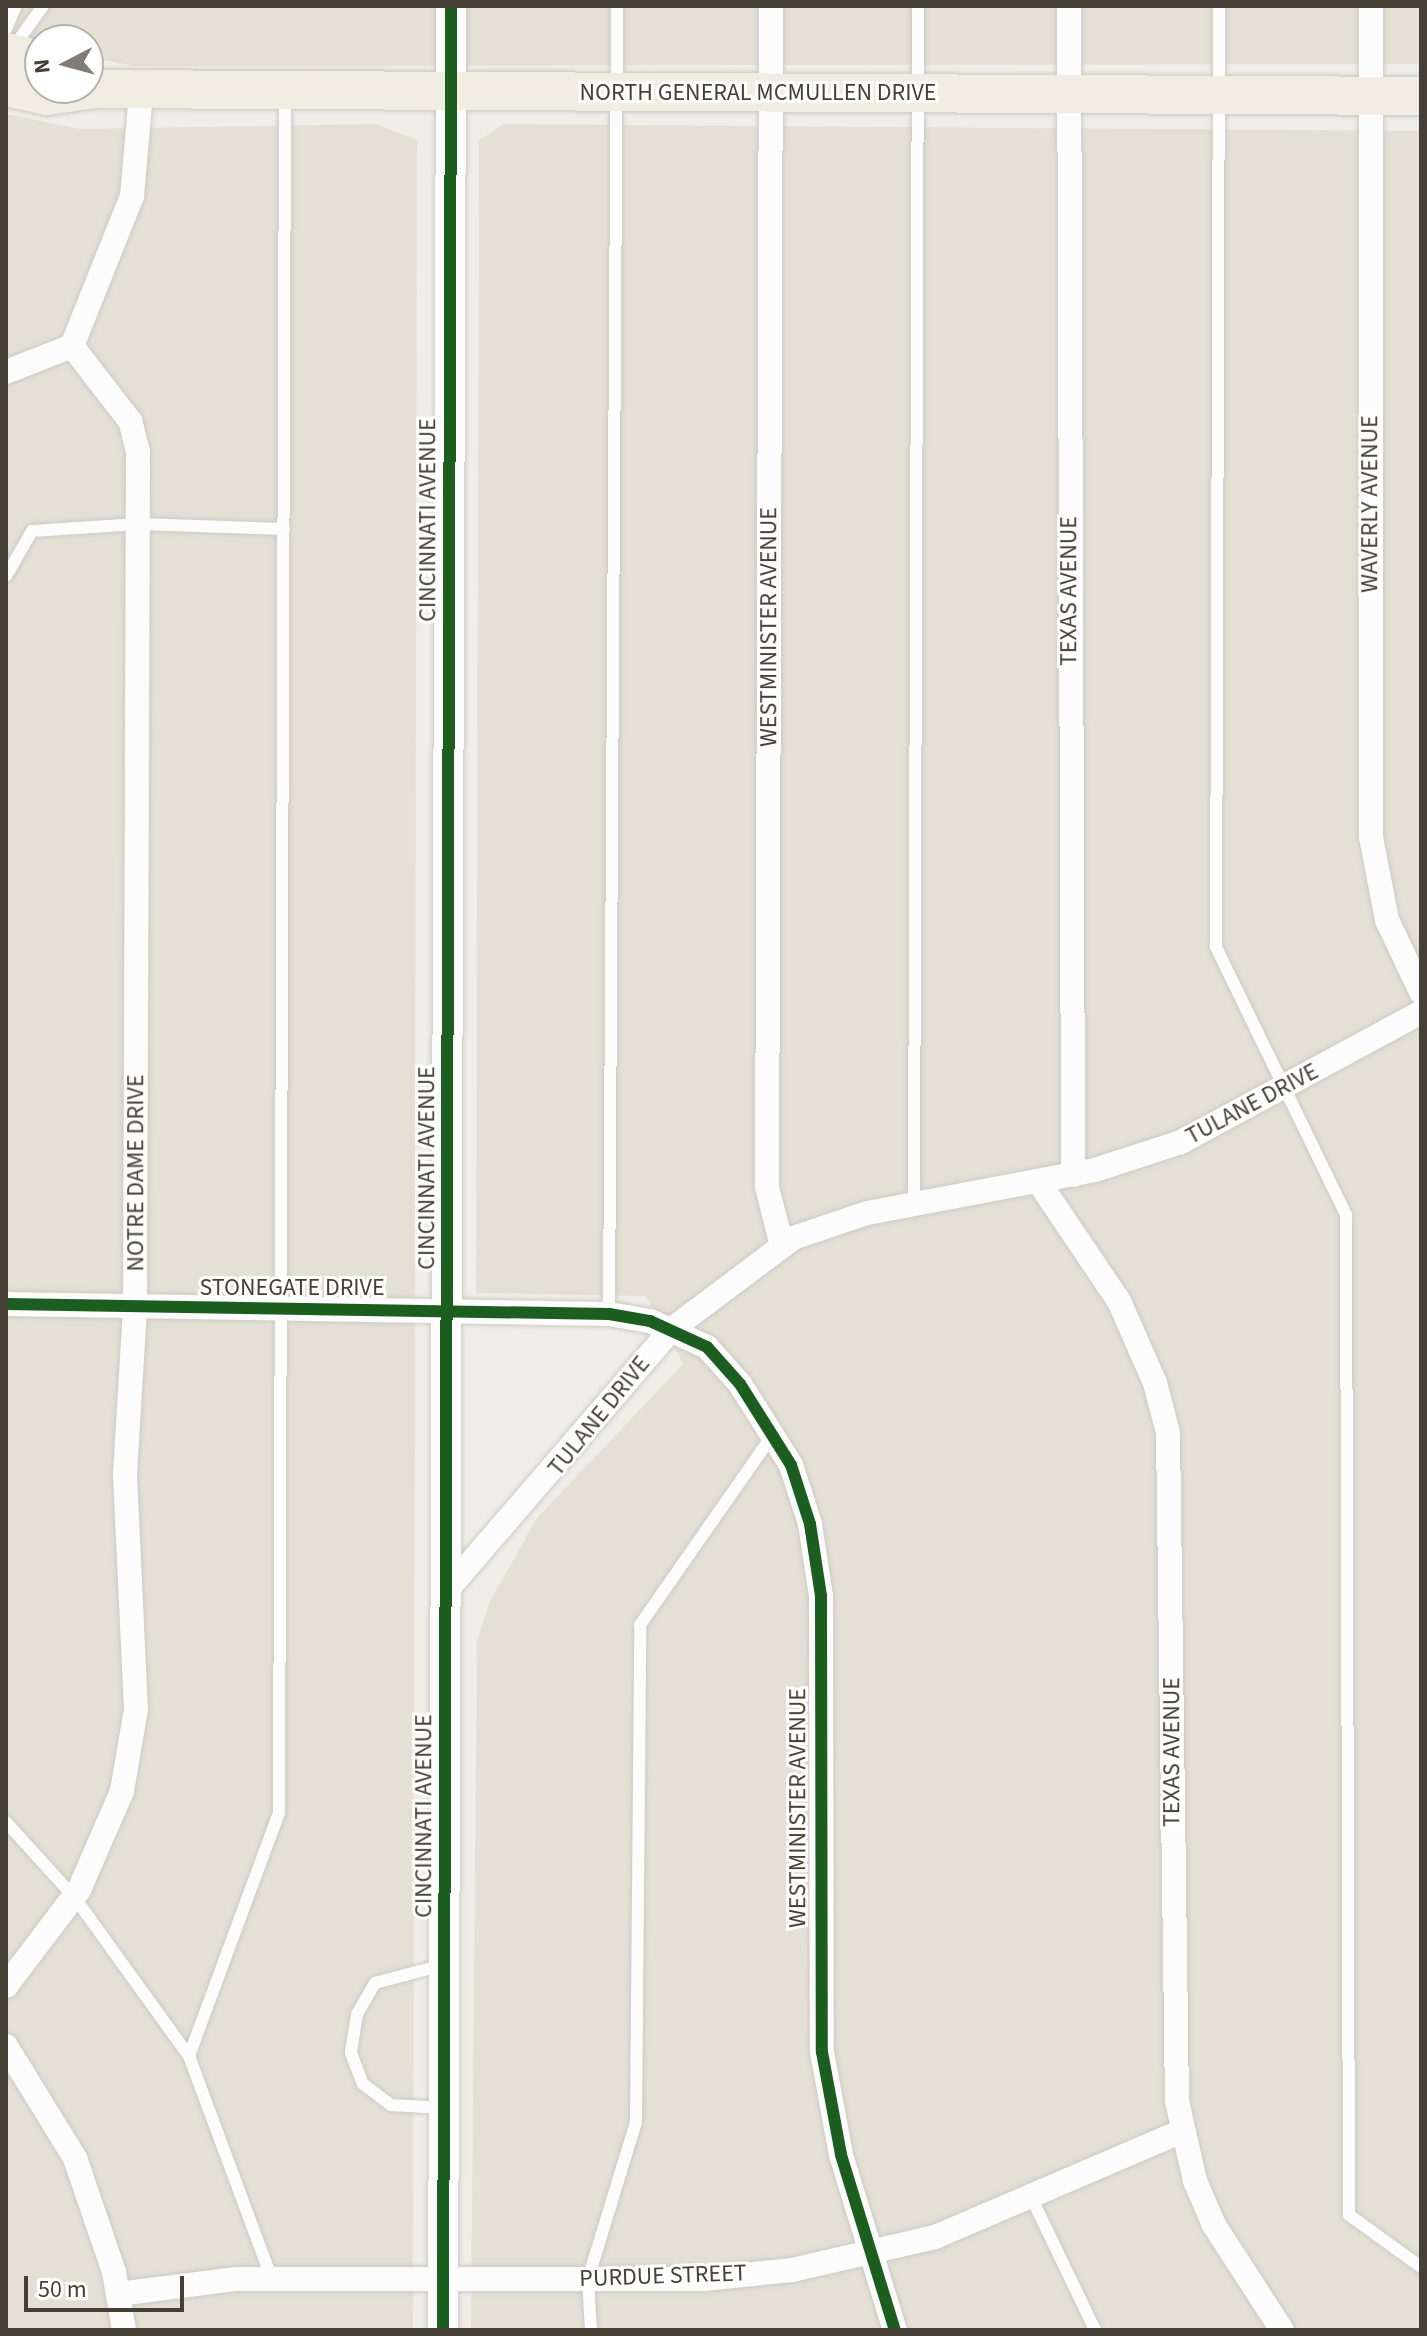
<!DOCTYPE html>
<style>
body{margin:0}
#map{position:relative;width:1427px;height:2336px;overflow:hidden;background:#f0eee8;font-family:"Source Sans 3",sans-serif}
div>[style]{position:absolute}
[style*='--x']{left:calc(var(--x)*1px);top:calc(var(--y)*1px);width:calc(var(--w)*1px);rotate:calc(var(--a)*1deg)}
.residential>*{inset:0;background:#e4e0d5}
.roads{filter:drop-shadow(0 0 2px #cccac4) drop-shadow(0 0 2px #cccac4)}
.service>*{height:12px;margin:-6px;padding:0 6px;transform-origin:6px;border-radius:6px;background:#fdfcfc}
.minor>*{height:24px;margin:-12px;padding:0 12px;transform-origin:12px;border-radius:12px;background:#fdfcfc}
.tertiary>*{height:30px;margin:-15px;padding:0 15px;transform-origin:15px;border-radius:15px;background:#fdfcfc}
.primary>*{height:38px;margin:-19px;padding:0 19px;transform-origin:19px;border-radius:19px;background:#f1ede2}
.cycleway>*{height:12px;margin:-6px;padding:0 6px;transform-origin:6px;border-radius:6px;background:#1b5e20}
span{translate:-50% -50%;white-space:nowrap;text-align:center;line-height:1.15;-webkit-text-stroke:6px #fff;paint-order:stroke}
.street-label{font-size:24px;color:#453f35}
.frame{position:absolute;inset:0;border:8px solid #453f35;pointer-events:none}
.north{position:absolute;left:24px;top:24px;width:80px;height:80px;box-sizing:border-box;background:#fff;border:2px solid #b5b2ae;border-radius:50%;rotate:264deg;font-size:22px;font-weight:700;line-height:32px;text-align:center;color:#453f35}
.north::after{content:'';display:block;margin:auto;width:28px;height:36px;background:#817c74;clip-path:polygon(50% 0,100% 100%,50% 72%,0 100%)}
.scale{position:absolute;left:24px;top:2276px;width:160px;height:36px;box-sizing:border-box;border:4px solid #453f35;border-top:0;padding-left:10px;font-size:24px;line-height:28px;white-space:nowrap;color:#453f35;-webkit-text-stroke:6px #fff;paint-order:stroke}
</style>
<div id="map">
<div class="residential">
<i style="clip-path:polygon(6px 6px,1421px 6px,1421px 64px,134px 66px,88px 57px,88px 40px,40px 40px,40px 48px,6px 34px)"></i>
<i style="clip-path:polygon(6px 114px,80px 129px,376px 124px,417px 140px,413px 2330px,6px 2330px)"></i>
<i style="clip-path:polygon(503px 124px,1421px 131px,1421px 2330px,471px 2330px,477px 1641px,490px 1601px,537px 1518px,683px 1364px,646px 1296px,476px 1293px,479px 141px)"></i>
</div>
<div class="roads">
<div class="service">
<i style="--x:1219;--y:6;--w:941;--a:90.18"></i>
<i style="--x:1216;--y:947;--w:298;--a:64.1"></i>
<i style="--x:1346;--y:1215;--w:1000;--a:89.83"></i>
<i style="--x:1349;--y:2215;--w:89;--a:35.8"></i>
<i style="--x:6;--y:29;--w:25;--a:-67"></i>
<i style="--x:12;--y:49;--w:53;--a:-54.2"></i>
<i style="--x:6;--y:576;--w:52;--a:-60"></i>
<i style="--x:32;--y:531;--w:107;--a:-3.7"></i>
<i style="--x:139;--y:524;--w:145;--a:2"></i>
<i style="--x:914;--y:1203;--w:1197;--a:-89.81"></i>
<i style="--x:609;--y:1314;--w:1308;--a:-89.65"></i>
<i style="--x:6;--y:1822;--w:103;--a:47.8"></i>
<i style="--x:75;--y:1898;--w:195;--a:54.2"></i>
<i style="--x:189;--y:2056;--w:238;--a:69.6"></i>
<i style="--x:443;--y:1965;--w:70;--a:165.2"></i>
<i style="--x:375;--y:1983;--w:36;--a:120"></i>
<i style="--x:357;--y:2014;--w:39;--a:99"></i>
<i style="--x:351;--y:2053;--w:33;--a:69"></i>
<i style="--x:363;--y:2084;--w:35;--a:37"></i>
<i style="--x:391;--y:2105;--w:53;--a:3.2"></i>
<i style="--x:189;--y:2056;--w:259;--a:-69.7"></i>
<i style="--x:279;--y:1813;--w:1718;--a:-89.8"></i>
<i style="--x:1033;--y:2201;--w:143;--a:64.3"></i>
<i style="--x:591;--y:2330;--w:51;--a:-93.4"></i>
<i style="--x:588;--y:2279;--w:164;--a:-73"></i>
<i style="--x:636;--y:2122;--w:497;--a:-89.5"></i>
<i style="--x:640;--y:1625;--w:233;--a:-55.1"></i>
</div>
<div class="minor">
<i style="--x:771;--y:6;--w:1181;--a:90.19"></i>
<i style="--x:767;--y:1187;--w:61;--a:75.7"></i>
<i style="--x:1069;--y:6;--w:1169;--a:89.8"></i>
<i style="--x:1371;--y:6;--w:831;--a:90"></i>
<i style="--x:1371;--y:837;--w:85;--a:79.1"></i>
<i style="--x:1387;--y:920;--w:80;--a:64.7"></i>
<i style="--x:6;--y:372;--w:71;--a:-21.5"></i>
<i style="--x:72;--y:346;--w:162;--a:-68.2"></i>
<i style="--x:132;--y:196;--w:103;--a:-85"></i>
<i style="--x:1038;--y:1181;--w:145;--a:56"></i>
<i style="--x:1119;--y:1301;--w:90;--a:66.3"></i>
<i style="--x:1155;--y:1383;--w:52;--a:75.4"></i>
<i style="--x:1168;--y:1433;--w:668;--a:89.23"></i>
<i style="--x:1177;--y:2101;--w:82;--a:77.3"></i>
<i style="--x:1195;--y:2181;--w:48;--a:66.6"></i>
<i style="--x:1214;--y:2225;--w:125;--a:57.1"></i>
<i style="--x:6;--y:1304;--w:603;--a:0.95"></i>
<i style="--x:609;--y:1314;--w:42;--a:9.7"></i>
<i style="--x:650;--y:1321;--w:63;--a:24.5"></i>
<i style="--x:707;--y:1347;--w:50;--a:48.3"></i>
<i style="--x:740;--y:1384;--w:96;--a:57.8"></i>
<i style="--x:791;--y:1465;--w:62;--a:72.1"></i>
<i style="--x:810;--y:1524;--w:73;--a:81.3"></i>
<i style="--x:821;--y:1596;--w:456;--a:89.9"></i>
<i style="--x:822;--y:2052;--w:105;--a:79.5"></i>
<i style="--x:841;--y:2155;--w:183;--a:72.9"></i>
<i style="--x:448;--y:1589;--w:343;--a:-49.3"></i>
<i style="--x:672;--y:1329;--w:151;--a:-36.9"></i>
<i style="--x:793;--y:1238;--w:78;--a:-18.7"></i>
<i style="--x:867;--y:1213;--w:232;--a:-10.7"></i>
<i style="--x:1095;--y:1170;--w:90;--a:-18"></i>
<i style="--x:1181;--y:1142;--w:273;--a:-28.4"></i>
<i style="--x:6;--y:1986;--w:121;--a:-52.8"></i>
<i style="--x:79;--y:1890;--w:108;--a:-66.5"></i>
<i style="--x:122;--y:1791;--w:83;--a:-80.3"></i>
<i style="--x:136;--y:1709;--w:236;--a:-92.7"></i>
<i style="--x:125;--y:1473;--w:162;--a:-86.5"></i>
<i style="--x:135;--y:1311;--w:859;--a:-89.8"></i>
<i style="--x:138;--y:452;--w:32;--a:-104"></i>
<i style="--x:130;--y:421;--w:95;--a:-127.7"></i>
<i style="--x:6;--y:2046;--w:132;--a:58.4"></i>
<i style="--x:75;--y:2158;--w:120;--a:71.1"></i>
<i style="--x:114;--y:2272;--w:59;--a:80.2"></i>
<i style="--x:118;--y:2294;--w:120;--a:-7.2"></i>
<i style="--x:237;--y:2279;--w:467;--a:0"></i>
<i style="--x:704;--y:2279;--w:88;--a:-5.8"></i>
<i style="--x:792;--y:2270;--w:147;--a:-13"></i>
<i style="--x:935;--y:2237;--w:269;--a:-23.2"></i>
</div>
<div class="tertiary">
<i style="--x:443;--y:2330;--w:2324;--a:-89.8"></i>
</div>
<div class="primary">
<i style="--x:6;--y:52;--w:35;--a:13"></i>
<i style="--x:6;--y:87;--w:42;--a:12.4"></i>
<i style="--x:47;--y:96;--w:49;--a:-8.3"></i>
<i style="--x:95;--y:89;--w:1326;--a:0.3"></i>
</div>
</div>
<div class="cycleway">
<i style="--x:6;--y:1304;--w:603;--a:0.95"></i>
<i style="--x:609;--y:1314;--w:42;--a:9.7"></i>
<i style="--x:650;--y:1321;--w:63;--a:24.5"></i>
<i style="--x:707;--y:1347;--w:50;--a:48.3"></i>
<i style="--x:740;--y:1384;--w:96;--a:57.8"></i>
<i style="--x:791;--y:1465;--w:62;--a:72.1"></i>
<i style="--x:810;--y:1524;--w:73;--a:81.3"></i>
<i style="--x:821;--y:1596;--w:456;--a:89.9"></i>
<i style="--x:822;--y:2052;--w:105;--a:79.5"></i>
<i style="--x:841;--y:2155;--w:183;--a:72.9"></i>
<i style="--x:443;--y:2330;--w:2324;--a:-89.8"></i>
</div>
<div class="street-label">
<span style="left:758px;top:93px">NORTH GENERAL MCMULLEN DRIVE</span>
<span style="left:1370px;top:504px;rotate:-90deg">WAVERLY AVENUE</span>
<span style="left:428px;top:520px;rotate:-90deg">CINCINNATI AVENUE</span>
<span style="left:1069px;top:591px;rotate:-90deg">TEXAS AVENUE</span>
<span style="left:769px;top:627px;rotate:-90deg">WESTMINISTER AVENUE</span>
<span style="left:1252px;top:1104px;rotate:-28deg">TULANE DRIVE</span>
<span style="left:427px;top:1168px;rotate:-90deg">CINCINNATI AVENUE</span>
<span style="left:136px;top:1173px;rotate:-90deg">NOTRE DAME DRIVE</span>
<span style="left:292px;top:1288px">STONEGATE DRIVE</span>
<span style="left:599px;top:1416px;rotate:-51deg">TULANE DRIVE</span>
<span style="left:1172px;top:1752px;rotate:-90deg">TEXAS AVENUE</span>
<span style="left:798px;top:1808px;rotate:-90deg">WESTMINISTER AVENUE</span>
<span style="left:424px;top:1816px;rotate:-90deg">CINCINNATI AVENUE</span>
<span style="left:663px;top:2276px;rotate:-2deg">PURDUE STREET</span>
</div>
<div class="frame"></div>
<div class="north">N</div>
<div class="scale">50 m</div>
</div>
